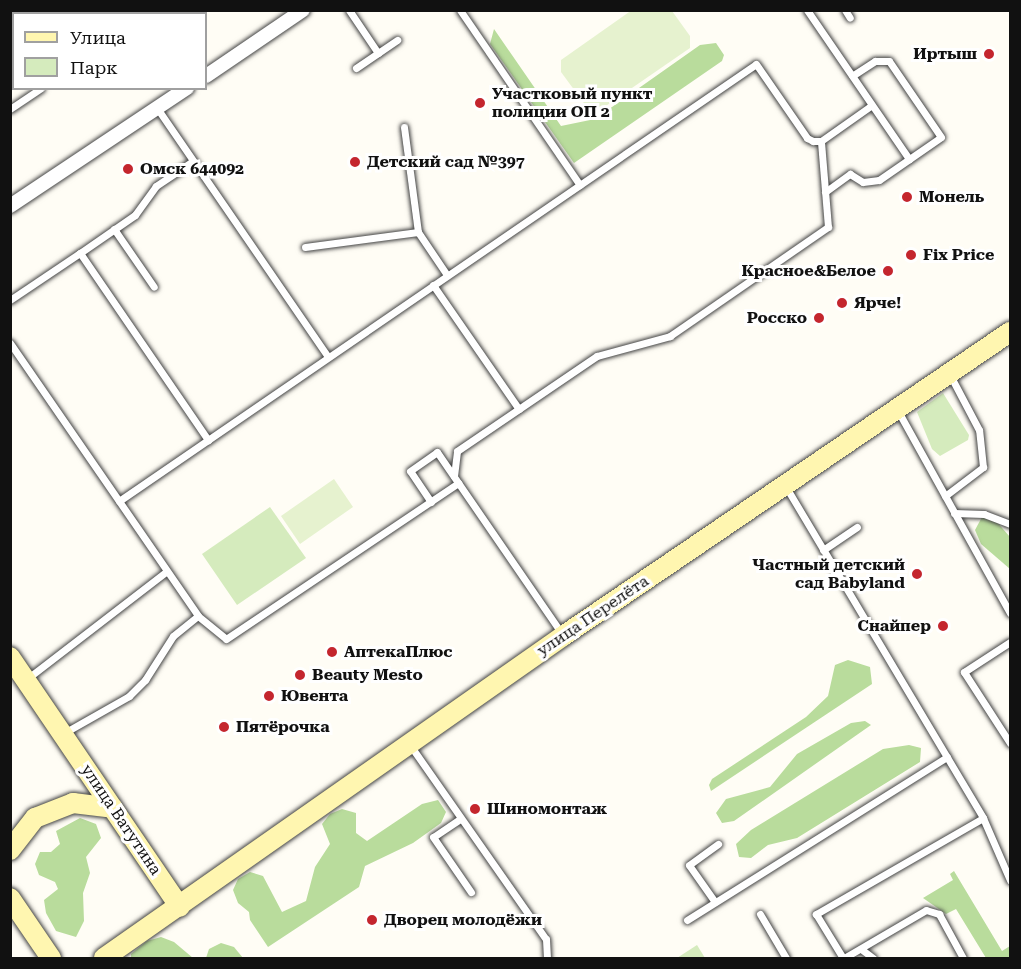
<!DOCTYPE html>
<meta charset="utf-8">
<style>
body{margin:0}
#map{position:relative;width:1021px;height:969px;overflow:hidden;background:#fffdf5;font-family:"Roboto Serif",serif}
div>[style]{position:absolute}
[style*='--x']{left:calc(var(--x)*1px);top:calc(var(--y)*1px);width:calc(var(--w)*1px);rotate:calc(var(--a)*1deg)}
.green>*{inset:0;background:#d5ebbd}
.forest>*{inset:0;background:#b9dc9c}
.pitch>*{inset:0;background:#e6f2cf}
.roads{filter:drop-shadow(0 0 2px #444) drop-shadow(0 0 2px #444)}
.service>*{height:7px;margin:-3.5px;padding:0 3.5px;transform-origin:3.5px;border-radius:3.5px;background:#fff}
.minor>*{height:14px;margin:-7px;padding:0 7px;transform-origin:7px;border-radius:7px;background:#fff}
.secondary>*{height:20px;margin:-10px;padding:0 10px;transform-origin:10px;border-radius:10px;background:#fff6b0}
.dots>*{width:16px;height:16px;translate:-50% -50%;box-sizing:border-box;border:3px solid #fff;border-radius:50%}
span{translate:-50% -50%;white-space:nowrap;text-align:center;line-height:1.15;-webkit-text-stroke:6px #fff;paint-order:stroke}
.poi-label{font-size:16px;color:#111;font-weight:700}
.right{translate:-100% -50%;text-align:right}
.left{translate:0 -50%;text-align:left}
.street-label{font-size:16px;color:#111}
.frame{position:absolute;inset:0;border:12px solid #111;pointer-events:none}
.legend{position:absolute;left:12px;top:12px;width:195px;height:78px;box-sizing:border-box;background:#fff;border:2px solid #a0a0a0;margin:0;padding:8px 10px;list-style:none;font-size:18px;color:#111}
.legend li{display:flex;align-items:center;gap:12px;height:30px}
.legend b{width:30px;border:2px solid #a0a0a0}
</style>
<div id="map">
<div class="green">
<i style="clip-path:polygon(943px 393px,969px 435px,968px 440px,940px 456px,932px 449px,917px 412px)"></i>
<i style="clip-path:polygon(270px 507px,306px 558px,237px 605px,202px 554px)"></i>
<i style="clip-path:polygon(697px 945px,705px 958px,677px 958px)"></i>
</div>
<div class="forest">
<i style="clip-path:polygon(494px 29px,561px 126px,595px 119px,700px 45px,716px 43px,724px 55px,722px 61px,574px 163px,490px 44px)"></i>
<i style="clip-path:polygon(982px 517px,996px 521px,1010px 537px,1010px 569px,981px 544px,975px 530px)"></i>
<i style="clip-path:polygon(848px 660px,870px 667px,872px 684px,711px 791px,709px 785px,712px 779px,806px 717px,828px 696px,835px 665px)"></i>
<i style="clip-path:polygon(865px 721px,871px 725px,734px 821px,722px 823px,716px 813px,726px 799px,770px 787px,797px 754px,851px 723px)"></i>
<i style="clip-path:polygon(909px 745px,921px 748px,920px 762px,797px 838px,768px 845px,751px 858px,739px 857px,736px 844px,751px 830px,883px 749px)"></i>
<i style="clip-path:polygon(438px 800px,446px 812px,441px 823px,413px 843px,365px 866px,359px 887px,268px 947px,250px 920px,249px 912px,238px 903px,233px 890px,238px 879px,250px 872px,263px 876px,282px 912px,306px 901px,315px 867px,330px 844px,322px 824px,330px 814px,342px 809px,356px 813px,356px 833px,367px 841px,422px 804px)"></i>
<i style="clip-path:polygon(80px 818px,96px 824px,101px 838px,86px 857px,90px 873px,83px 893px,84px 921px,76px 937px,56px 931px,46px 913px,44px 900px,58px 889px,55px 882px,39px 875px,35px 864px,40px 852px,51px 852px,60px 844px,56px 831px)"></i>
<i style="clip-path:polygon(954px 871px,1002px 951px,1010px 946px,1010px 958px,986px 958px,956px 909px,946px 914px,923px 898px,953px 880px,950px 874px)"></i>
<i style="clip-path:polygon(161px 937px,174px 942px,193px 958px,131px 958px,131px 954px,147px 941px)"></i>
<i style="clip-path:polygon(221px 943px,234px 947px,243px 958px,206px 958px,209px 949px)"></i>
</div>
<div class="pitch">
<i style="clip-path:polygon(632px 10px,672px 11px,690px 36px,690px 48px,600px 110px,589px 110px,561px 72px,561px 60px)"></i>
<i style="clip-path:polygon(334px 479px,353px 507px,300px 544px,281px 516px)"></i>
</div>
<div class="roads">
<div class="service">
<i style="--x:349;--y:10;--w:52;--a:56"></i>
<i style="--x:460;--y:10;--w:212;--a:55.6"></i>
<i style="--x:807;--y:10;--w:181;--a:55.6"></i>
<i style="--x:845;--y:10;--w:9;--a:58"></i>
<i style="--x:356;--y:68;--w:50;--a:-34.3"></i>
<i style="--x:157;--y:108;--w:302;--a:55.5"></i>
<i style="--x:10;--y:109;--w:37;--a:-34"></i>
<i style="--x:193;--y:161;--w:45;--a:146"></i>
<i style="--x:156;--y:186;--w:36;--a:126"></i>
<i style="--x:135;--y:215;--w:67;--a:145.4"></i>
<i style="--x:80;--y:253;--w:227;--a:55.6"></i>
<i style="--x:825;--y:192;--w:31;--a:-36"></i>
<i style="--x:850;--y:174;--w:15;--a:32"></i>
<i style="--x:863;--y:182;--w:16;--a:-7"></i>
<i style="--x:879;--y:180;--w:75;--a:-34.7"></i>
<i style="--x:941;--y:137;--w:92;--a:-124.4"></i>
<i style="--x:889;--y:61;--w:14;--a:180"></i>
<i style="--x:875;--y:61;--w:27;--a:147"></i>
<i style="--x:114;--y:229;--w:70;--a:55.4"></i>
<i style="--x:418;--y:232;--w:52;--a:56"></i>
<i style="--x:305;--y:247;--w:114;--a:-7.6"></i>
<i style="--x:418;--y:232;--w:106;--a:-97.6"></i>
<i style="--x:433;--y:285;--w:151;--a:55.3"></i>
<i style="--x:10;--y:300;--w:84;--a:-33.9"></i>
<i style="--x:10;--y:343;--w:331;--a:55.4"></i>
<i style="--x:898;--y:411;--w:231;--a:61"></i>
<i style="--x:454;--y:476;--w:25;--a:-83"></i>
<i style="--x:457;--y:451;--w:169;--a:-34.2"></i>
<i style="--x:597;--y:356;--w:76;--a:-15.3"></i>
<i style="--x:670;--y:336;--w:192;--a:-34.6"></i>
<i style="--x:828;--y:227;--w:86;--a:-94.7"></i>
<i style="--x:786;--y:487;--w:385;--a:59.2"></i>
<i style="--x:983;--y:818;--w:193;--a:150.1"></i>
<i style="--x:816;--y:914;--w:52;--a:58.5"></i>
<i style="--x:945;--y:496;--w:48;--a:-37.3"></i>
<i style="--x:983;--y:467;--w:37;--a:-96"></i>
<i style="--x:979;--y:430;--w:62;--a:-117.8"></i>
<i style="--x:119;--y:501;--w:772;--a:-34.45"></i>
<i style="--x:756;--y:64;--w:90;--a:55.4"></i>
<i style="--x:807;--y:138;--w:7;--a:27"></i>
<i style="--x:813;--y:141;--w:8;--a:0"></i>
<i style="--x:821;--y:141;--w:62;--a:-35.2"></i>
<i style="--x:431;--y:502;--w:37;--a:-124"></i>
<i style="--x:410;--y:471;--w:33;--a:-35"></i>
<i style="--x:437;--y:452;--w:221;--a:55.5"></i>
<i style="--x:954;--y:513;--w:30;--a:2"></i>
<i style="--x:984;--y:514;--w:28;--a:21"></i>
<i style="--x:823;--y:550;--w:41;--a:-34.1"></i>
<i style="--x:1010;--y:642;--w:55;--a:146.9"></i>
<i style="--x:964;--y:672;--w:85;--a:57.1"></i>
<i style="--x:28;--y:678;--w:175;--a:-37.6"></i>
<i style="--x:64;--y:733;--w:75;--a:-29.6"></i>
<i style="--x:129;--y:696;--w:23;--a:-45"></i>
<i style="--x:145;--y:680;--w:52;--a:-57.5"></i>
<i style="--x:173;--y:636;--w:32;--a:-39"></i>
<i style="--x:198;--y:616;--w:36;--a:39"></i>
<i style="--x:226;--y:639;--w:280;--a:-33.9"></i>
<i style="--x:410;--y:745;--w:237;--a:55"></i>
<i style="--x:546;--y:939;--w:19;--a:87"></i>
<i style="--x:983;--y:818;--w:68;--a:66.5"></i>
<i style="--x:460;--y:819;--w:32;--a:146"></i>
<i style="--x:433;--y:837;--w:67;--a:55.4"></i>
<i style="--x:715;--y:902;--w:45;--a:-125.1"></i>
<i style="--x:689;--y:865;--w:36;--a:-36"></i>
<i style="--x:760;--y:914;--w:51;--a:59.4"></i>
<i style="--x:687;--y:920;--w:307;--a:-32.1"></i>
<i style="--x:861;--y:949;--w:15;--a:37"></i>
<i style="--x:844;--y:958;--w:95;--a:-30.3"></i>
<i style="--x:926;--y:910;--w:14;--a:17"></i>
<i style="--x:939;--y:914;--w:50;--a:61.4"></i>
</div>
<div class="minor">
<i style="--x:206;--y:76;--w:117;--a:-34.2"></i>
<i style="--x:10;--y:206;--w:213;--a:-33.7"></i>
</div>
<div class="secondary">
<i style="--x:10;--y:657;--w:302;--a:55.8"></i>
<i style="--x:10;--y:850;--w:41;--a:-52"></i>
<i style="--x:35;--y:818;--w:41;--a:-21.5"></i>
<i style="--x:73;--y:803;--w:40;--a:7.1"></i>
<i style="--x:10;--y:898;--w:73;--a:55.7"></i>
<i style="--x:104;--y:958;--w:561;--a:-35.05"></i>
<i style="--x:563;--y:636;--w:541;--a:-34.22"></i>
</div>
</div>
<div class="dots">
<i style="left:989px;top:54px;background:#c4262e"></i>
<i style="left:480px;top:103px;background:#c4262e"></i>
<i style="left:355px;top:162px;background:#c4262e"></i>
<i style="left:128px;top:169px;background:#c4262e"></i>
<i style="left:907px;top:197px;background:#c4262e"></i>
<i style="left:911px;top:255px;background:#c4262e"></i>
<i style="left:888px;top:271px;background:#c4262e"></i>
<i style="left:842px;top:303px;background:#c4262e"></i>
<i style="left:819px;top:318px;background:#c4262e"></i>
<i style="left:917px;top:574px;background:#c4262e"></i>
<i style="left:943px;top:626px;background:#c4262e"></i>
<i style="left:332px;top:652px;background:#c4262e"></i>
<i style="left:300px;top:675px;background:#c4262e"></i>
<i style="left:269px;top:696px;background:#c4262e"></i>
<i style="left:224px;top:727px;background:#c4262e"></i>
<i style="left:475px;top:809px;background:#c4262e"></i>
<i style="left:372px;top:920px;background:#c4262e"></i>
</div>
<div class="poi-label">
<span class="right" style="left:977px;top:54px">Иртыш</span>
<span class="left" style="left:492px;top:103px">Участковый пункт<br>полиции ОП 2</span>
<span class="left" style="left:367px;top:162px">Детский сад №397</span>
<span class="left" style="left:140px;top:169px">Омск 644092</span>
<span class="left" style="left:919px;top:197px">Монель</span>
<span class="left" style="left:923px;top:255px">Fix Price</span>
<span class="right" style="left:876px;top:271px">Красное&amp;Белое</span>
<span class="left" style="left:854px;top:303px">Ярче!</span>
<span class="right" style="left:807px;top:318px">Росско</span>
<span class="right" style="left:905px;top:574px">Частный детский<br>сад Babyland</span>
<span class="right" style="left:931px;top:626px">Снайпер</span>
<span class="left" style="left:344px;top:652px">АптекаПлюс</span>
<span class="left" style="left:312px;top:675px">Beauty Mesto</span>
<span class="left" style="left:281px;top:696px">Ювента</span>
<span class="left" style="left:236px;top:727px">Пятёрочка</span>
<span class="left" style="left:487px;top:809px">Шиномонтаж</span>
<span class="left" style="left:384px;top:920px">Дворец молодёжи</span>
</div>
<div class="street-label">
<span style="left:593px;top:616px;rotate:-34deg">улица Перелёта</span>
<span style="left:121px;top:820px;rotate:56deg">улица Ватутина</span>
</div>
<div class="frame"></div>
<ul class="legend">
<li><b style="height:8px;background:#fff6b0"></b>Улица</li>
<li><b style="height:16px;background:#d5ebbd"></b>Парк</li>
</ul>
</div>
